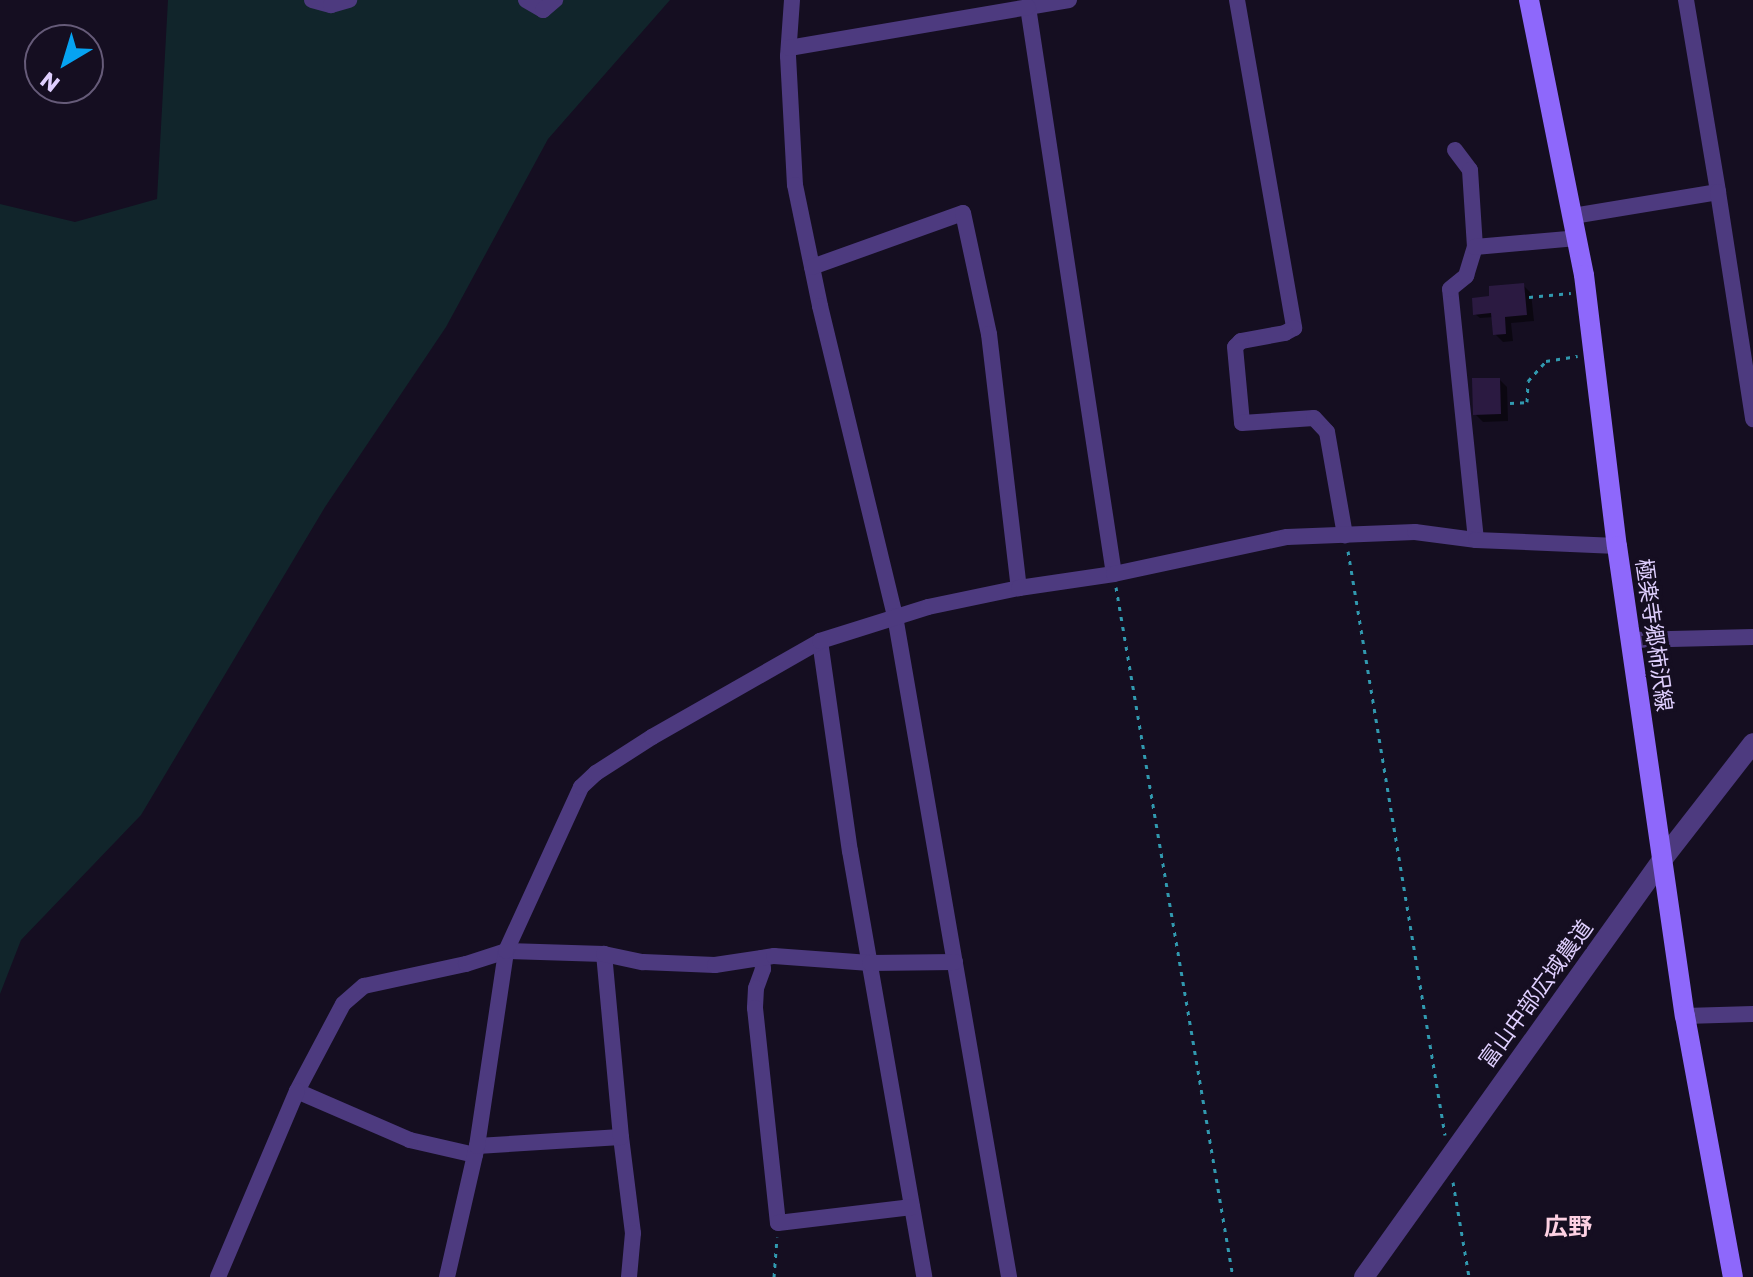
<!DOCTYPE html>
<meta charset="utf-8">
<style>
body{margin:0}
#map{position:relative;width:1753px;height:1277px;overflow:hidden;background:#150e21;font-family:Poppins,"Noto Sans JP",sans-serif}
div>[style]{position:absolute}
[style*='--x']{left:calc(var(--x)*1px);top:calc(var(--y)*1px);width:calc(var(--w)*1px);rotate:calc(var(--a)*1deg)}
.green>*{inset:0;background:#11252b}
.shadow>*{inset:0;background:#0007}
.building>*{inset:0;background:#2b1a41}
.path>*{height:3px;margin-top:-1.5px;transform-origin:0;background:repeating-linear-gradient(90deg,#3199af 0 4px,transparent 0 10px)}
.minor>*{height:16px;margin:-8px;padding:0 8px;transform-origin:8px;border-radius:8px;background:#4d3a7f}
.tertiary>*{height:20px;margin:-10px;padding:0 10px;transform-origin:10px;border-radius:10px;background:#4d3a7f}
.secondary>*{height:20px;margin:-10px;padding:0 10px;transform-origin:10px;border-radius:10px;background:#8e68fb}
span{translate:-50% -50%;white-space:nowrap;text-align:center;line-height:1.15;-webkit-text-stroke:7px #150e21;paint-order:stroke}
.street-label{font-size:22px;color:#dfcffe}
.neighbourhood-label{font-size:24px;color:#fed1e3;font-weight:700}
.north{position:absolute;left:24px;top:24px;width:80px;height:80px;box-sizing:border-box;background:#150e21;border:2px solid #665b79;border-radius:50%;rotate:218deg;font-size:22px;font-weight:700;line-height:32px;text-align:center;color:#dfcffe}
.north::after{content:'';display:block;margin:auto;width:28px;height:36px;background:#06a3f2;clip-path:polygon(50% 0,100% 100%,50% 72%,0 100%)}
</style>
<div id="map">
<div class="green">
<i style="clip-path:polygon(168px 0,670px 0,548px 139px,446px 327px,325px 507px,141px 815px,21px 940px,0 994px,0 204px,75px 222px,157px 199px)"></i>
</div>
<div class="shadow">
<i style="clip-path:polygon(1523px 285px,1531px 293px,1534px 321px,1511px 323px,1513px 341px,1503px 342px,1495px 334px,1494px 317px,1480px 318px,1475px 314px,1488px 298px)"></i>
<i style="clip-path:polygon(1500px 380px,1507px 387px,1508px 421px,1483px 422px,1475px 414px)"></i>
</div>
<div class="building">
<i style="clip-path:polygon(1524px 283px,1527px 315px,1505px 317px,1506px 334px,1493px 335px,1491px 313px,1473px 315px,1472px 298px,1489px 296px,1489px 286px)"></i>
<i style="clip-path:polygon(1472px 378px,1500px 378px,1501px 414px,1473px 415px)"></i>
</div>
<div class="path">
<i style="--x:1529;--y:297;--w:42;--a:-5.4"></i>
<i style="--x:1510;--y:403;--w:17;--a:-3"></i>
<i style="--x:1527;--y:402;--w:21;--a:-87"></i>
<i style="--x:1528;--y:381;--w:27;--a:-48"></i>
<i style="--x:1546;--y:361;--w:32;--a:-9"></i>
<i style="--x:1348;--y:551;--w:592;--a:80.57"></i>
<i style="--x:1116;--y:587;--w:700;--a:80.38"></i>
<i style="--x:1453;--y:1182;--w:96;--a:80.4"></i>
<i style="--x:774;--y:1277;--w:40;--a:-85.7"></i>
</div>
<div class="minor">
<i style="--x:312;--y:0;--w:20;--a:15"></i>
<i style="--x:331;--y:5;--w:19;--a:-16"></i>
<i style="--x:526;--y:0;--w:20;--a:30"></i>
<i style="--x:543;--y:10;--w:16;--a:-40"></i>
<i style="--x:792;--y:0;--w:56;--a:94.1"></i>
<i style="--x:788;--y:56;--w:129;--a:86.9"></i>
<i style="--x:795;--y:185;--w:124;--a:78.3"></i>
<i style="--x:820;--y:306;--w:319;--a:76.4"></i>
<i style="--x:895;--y:616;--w:671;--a:80.21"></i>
<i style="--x:1069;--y:0;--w:42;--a:170.3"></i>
<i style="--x:1028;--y:7;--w:573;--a:81.38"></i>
<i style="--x:1237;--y:0;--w:333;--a:80.1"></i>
<i style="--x:1294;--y:328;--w:10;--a:151"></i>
<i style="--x:1285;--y:333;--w:45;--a:169.7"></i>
<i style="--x:1241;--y:341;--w:8;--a:135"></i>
<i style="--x:1235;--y:347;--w:76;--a:84.7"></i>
<i style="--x:1242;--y:423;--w:72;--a:-4"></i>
<i style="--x:1314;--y:418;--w:19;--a:47"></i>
<i style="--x:1327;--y:432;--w:105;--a:80.1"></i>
<i style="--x:1686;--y:0;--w:195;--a:80.5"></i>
<i style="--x:789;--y:48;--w:242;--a:-9.7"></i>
<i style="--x:1455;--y:150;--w:25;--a:53"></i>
<i style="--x:1470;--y:170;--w:77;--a:86.3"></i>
<i style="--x:1573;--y:216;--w:147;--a:-9.4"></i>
<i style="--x:1718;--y:192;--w:230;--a:81.2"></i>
<i style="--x:812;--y:267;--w:160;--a:-19.7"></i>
<i style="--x:963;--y:213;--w:124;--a:77.9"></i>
<i style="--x:989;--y:334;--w:256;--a:83.3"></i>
<i style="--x:1476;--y:540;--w:252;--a:-95.9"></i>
<i style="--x:1450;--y:289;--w:21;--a:-39"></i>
<i style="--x:1466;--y:276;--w:30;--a:-73"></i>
<i style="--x:1475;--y:247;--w:102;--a:-5"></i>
<i style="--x:1630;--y:640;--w:123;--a:-1.4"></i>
<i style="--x:820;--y:641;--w:212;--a:81.9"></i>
<i style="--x:850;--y:851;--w:432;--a:80.1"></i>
<i style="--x:762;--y:958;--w:11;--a:85"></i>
<i style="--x:763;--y:969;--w:20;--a:110"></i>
<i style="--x:756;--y:988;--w:20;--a:93"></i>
<i style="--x:755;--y:1008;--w:216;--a:83.9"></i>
<i style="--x:778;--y:1223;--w:135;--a:-6.8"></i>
<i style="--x:1685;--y:1016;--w:68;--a:-1.7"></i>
<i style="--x:621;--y:1137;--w:97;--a:82.9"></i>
<i style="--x:633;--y:1233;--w:44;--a:95.2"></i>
<i style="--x:477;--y:1146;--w:144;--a:-3.6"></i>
<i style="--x:621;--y:1137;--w:184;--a:-95.3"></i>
<i style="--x:475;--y:1155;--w:67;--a:-167"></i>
<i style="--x:410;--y:1140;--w:123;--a:-156.6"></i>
<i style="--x:297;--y:1091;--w:98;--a:-62.1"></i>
<i style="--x:343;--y:1004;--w:28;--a:-41"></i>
<i style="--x:364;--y:986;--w:104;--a:-12.2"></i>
<i style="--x:466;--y:964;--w:42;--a:-18"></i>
<i style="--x:506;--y:951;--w:98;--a:1.8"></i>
<i style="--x:604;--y:954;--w:40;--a:12"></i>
<i style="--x:643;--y:962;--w:72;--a:2.4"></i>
<i style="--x:715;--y:965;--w:60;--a:-8.7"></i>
<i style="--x:774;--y:956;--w:96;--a:4.2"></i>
<i style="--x:870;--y:963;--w:85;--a:-0.7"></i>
<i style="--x:218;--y:1277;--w:202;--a:-67"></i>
<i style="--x:447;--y:1277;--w:134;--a:-77.1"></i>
<i style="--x:477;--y:1146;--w:197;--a:-81.5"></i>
<i style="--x:506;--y:951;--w:180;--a:-65.4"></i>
<i style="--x:581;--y:787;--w:21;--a:-43"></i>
<i style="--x:596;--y:773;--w:67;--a:-32.7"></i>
<i style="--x:652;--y:737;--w:193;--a:-29.7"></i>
<i style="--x:820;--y:641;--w:113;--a:-17.5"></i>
<i style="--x:928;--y:607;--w:93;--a:-11.8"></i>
<i style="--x:1019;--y:588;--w:96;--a:-8.4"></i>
<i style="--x:1114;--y:574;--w:177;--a:-12.1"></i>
<i style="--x:1287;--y:537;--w:128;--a:-2.2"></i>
<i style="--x:1415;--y:532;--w:62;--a:7.5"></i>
<i style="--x:1476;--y:540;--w:141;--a:2.4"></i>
</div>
<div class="tertiary">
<i style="--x:1364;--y:1277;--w:513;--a:-54.45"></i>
<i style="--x:1662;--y:860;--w:148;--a:-52.1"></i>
</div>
<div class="secondary">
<i style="--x:1529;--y:0;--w:280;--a:78.7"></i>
<i style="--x:1584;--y:275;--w:273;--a:83.1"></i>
<i style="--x:1617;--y:546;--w:475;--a:81.8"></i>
<i style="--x:1685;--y:1016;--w:265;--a:79.6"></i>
</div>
<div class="street-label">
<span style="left:1654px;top:635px;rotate:82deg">極楽寺郷柿沢線</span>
<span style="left:1536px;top:994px;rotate:-54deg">富山中部広域農道</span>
</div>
<div class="neighbourhood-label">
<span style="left:1568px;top:1227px">広野</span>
</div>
<div class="north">N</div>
</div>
